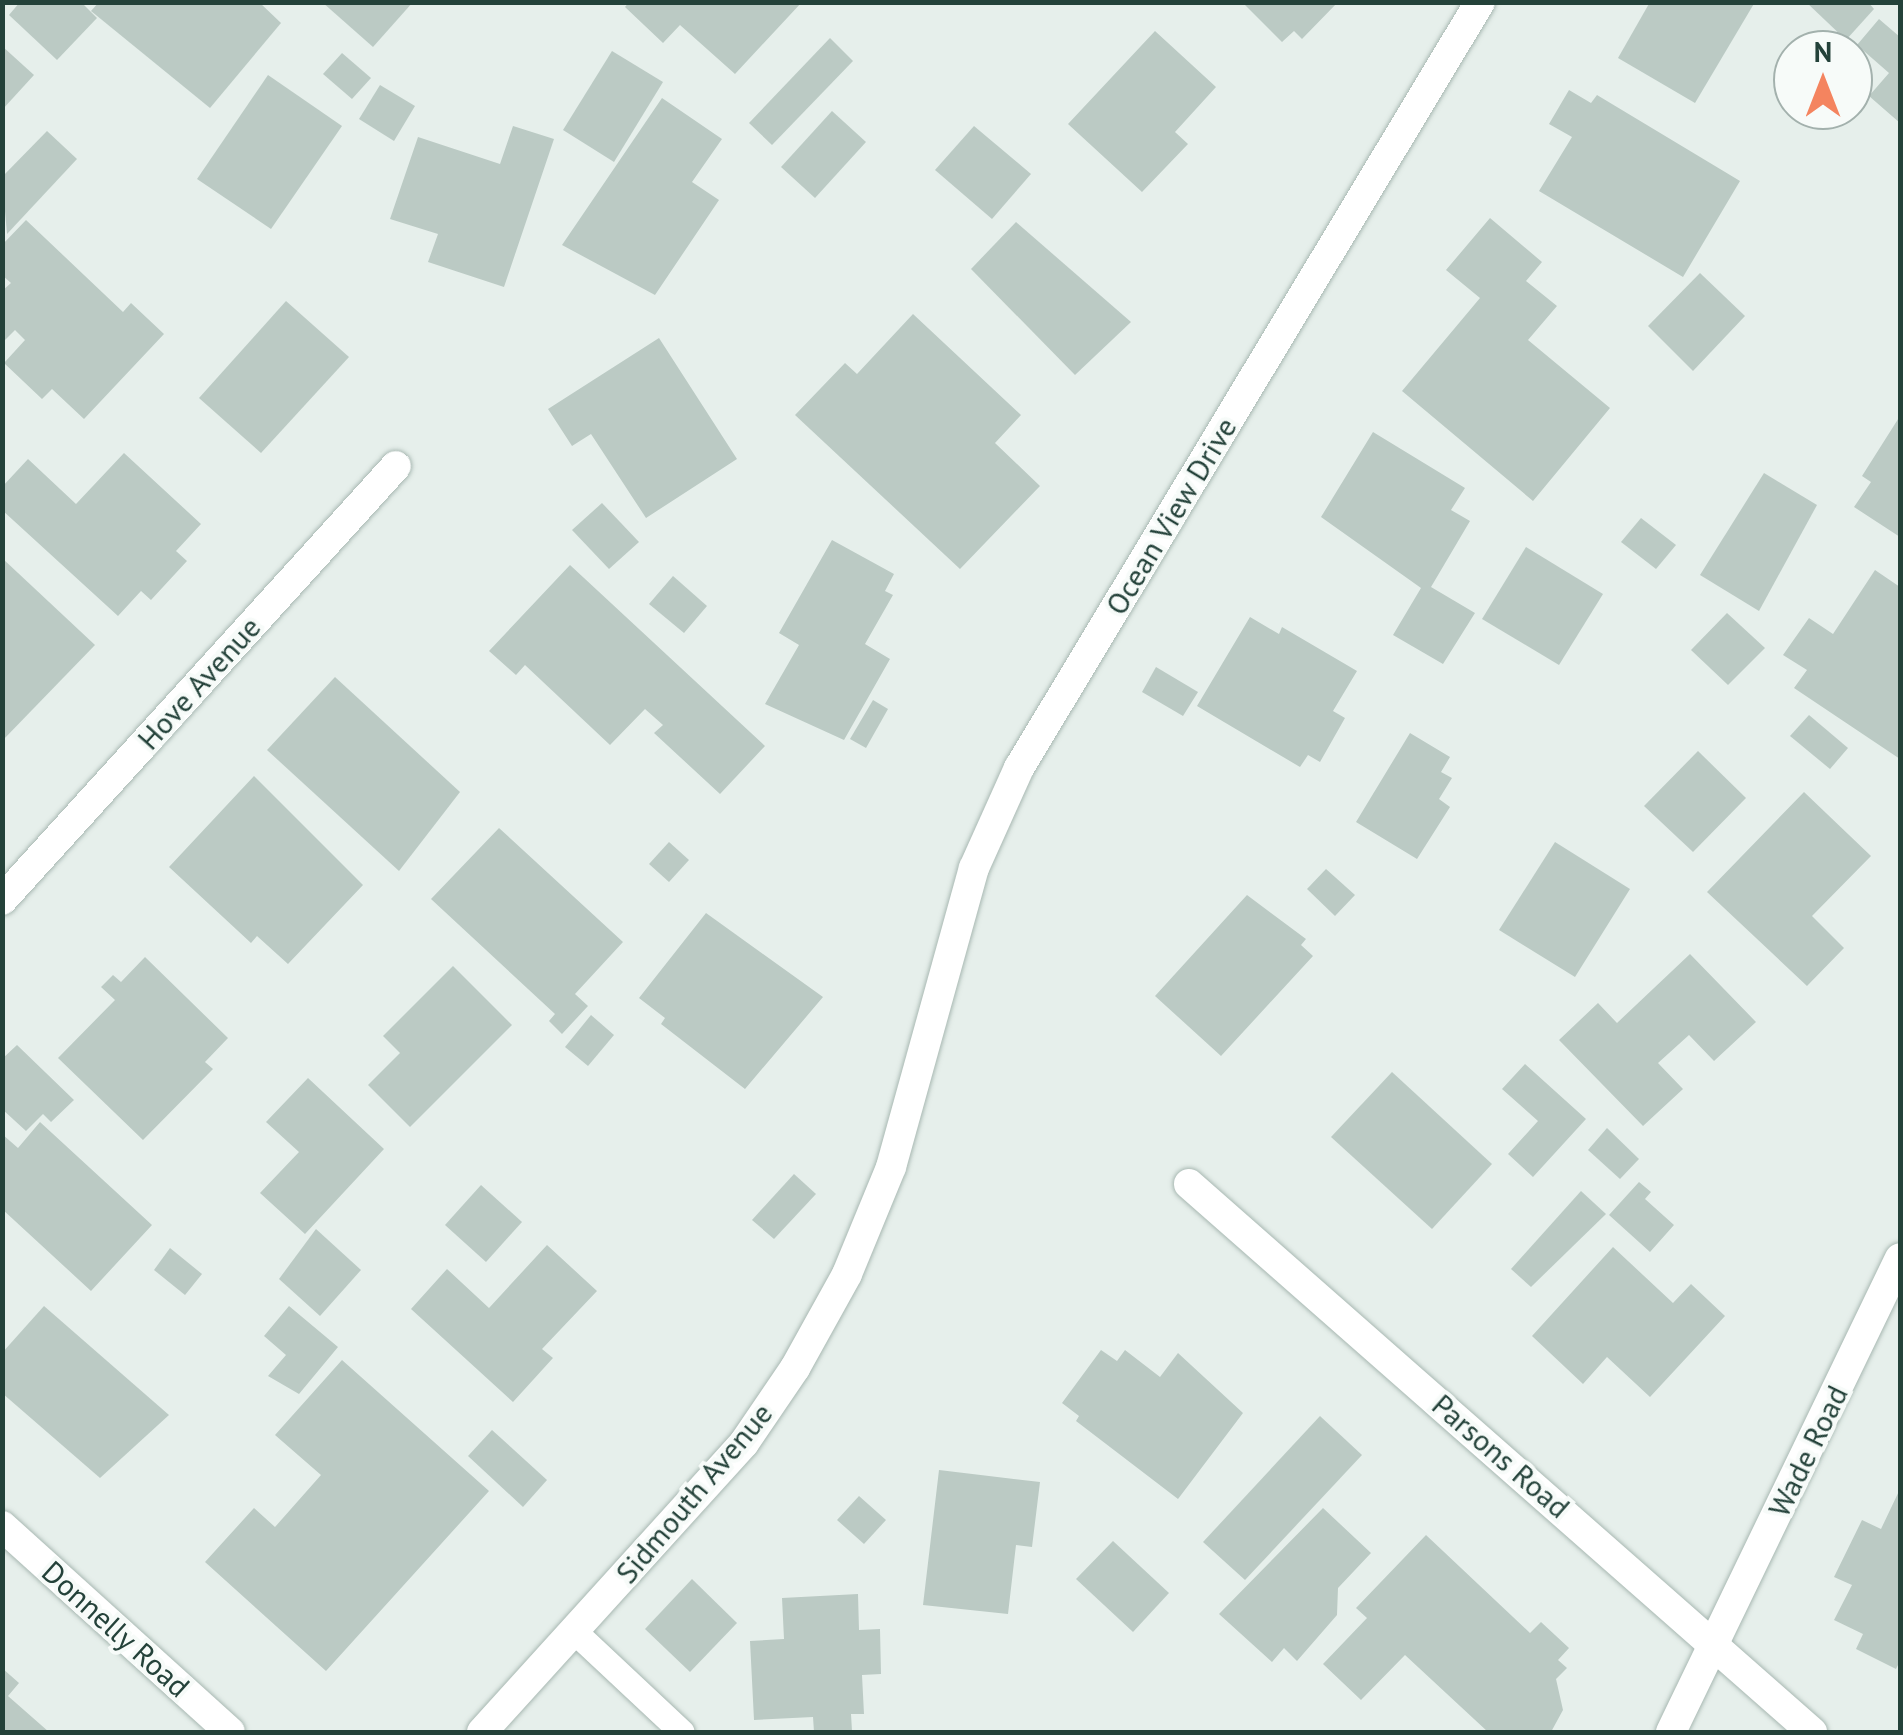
<!DOCTYPE html>
<style>
body{margin:0}
#map{position:relative;width:1903px;height:1735px;overflow:hidden;background:#e6efeb;font-family:"PT Sans",sans-serif}
div>[style]{position:absolute}
[style*='--x']{left:calc(var(--x)*1px);top:calc(var(--y)*1px);width:calc(var(--w)*1px);rotate:calc(var(--a)*1deg)}
.building>*{inset:0;background:#bbcac4}
.roads{filter:drop-shadow(0 0 2px #a8b8b2) drop-shadow(0 0 2px #a8b8b2)}
.service>*{height:25px;margin:-12.5px;padding:0 12.5px;transform-origin:12.5px;border-radius:12.5px;background:#fff}
.minor>*{height:30px;margin:-15px;padding:0 15px;transform-origin:15px;border-radius:15px;background:#fff}
span{translate:-50% -50%;white-space:nowrap;text-align:center;line-height:1.15;-webkit-text-stroke:8px #f7fbf9;paint-order:stroke}
.street-label{font-size:30px;color:#24423a}
.frame{position:absolute;inset:0;border:5px solid #24423a;pointer-events:none}
.north{position:absolute;left:1773px;top:30px;width:100px;height:100px;box-sizing:border-box;background:#f7fbf9;border:2px solid #a3b1ad;border-radius:50%;rotate:0deg;font-size:28px;font-weight:700;line-height:40px;text-align:center;color:#24423a}
.north::after{content:'';display:block;margin:auto;width:35px;height:45px;background:#f4845f;clip-path:polygon(50% 0,100% 100%,50% 72%,0 100%)}
</style>
<div id="map">
<div class="building">
<i style="clip-path:polygon(20px 2px,81px 2px,97px 18px,57px 60px,9px 15px)"></i>
<i style="clip-path:polygon(99px 2px,259px 2px,281px 23px,210px 108px,91px 11px)"></i>
<i style="clip-path:polygon(322px 2px,413px 2px,373px 47px)"></i>
<i style="clip-path:polygon(629px 2px,802px 2px,735px 74px,680px 25px,663px 43px,625px 7px)"></i>
<i style="clip-path:polygon(1242px 2px,1338px 2px,1302px 39px,1294px 31px,1282px 42px)"></i>
<i style="clip-path:polygon(1650px 2px,1755px 2px,1695px 103px,1618px 58px)"></i>
<i style="clip-path:polygon(1806px 2px,1868px 2px,1874px 9px,1846px 40px)"></i>
<i style="clip-path:polygon(1879px 19px,1900px 37px,1900px 123px,1869px 96px,1889px 73px,1857px 45px)"></i>
<i style="clip-path:polygon(1155px 31px,1216px 87px,1175px 132px,1188px 144px,1142px 192px,1068px 124px)"></i>
<i style="clip-path:polygon(830px 38px,853px 61px,772px 145px,749px 123px)"></i>
<i style="clip-path:polygon(2px 46px,34px 75px,2px 110px)"></i>
<i style="clip-path:polygon(612px 51px,663px 82px,614px 162px,563px 130px)"></i>
<i style="clip-path:polygon(342px 53px,371px 78px,352px 99px,323px 74px)"></i>
<i style="clip-path:polygon(268px 75px,342px 126px,271px 229px,197px 179px)"></i>
<i style="clip-path:polygon(380px 85px,415px 106px,394px 141px,359px 119px)"></i>
<i style="clip-path:polygon(1569px 90px,1591px 103px,1597px 95px,1740px 181px,1683px 277px,1539px 191px,1572px 137px,1549px 124px)"></i>
<i style="clip-path:polygon(662px 98px,722px 139px,692px 182px,719px 200px,655px 295px,562px 245px)"></i>
<i style="clip-path:polygon(832px 111px,866px 142px,815px 198px,781px 167px)"></i>
<i style="clip-path:polygon(513px 126px,554px 139px,504px 287px,428px 262px,438px 234px,390px 219px,418px 137px,500px 164px)"></i>
<i style="clip-path:polygon(974px 126px,1031px 174px,992px 219px,935px 170px)"></i>
<i style="clip-path:polygon(47px 131px,77px 159px,7px 234px,2px 177px)"></i>
<i style="clip-path:polygon(1490px 218px,1542px 262px,1526px 281px,1557px 306px,1528px 340px,1610px 408px,1533px 501px,1402px 391px,1480px 298px,1446px 270px)"></i>
<i style="clip-path:polygon(26px 220px,123px 312px,131px 303px,164px 334px,84px 419px,52px 389px,42px 399px,4px 363px,25px 340px,15px 330px,2px 343px,2px 291px,11px 283px,2px 275px,2px 245px)"></i>
<i style="clip-path:polygon(1016px 222px,1131px 322px,1075px 375px,971px 269px)"></i>
<i style="clip-path:polygon(1700px 273px,1745px 316px,1693px 371px,1648px 326px)"></i>
<i style="clip-path:polygon(286px 301px,349px 357px,261px 453px,199px 398px)"></i>
<i style="clip-path:polygon(913px 314px,1021px 415px,995px 443px,1040px 486px,960px 569px,795px 415px,845px 363px,857px 374px)"></i>
<i style="clip-path:polygon(659px 338px,737px 459px,646px 518px,591px 434px,572px 446px,548px 409px)"></i>
<i style="clip-path:polygon(1900px 416px,1900px 537px,1854px 507px,1871px 482px,1862px 476px)"></i>
<i style="clip-path:polygon(1373px 432px,1465px 488px,1451px 510px,1470px 521px,1431px 587px,1475px 613px,1443px 664px,1393px 635px,1421px 588px,1321px 517px)"></i>
<i style="clip-path:polygon(124px 453px,201px 524px,176px 551px,187px 561px,151px 600px,141px 591px,118px 616px,2px 510px,2px 487px,28px 459px,76px 504px)"></i>
<i style="clip-path:polygon(1764px 473px,1817px 505px,1759px 611px,1700px 575px)"></i>
<i style="clip-path:polygon(602px 503px,639px 542px,609px 569px,572px 530px)"></i>
<i style="clip-path:polygon(1641px 518px,1676px 545px,1656px 569px,1621px 542px)"></i>
<i style="clip-path:polygon(832px 540px,894px 574px,885px 591px,893px 595px,865px 644px,890px 659px,844px 740px,765px 704px,799px 645px,779px 633px)"></i>
<i style="clip-path:polygon(1526px 547px,1603px 594px,1559px 665px,1482px 619px)"></i>
<i style="clip-path:polygon(2px 558px,95px 645px,2px 741px)"></i>
<i style="clip-path:polygon(570px 565px,765px 746px,720px 794px,654px 733px,663px 725px,645px 709px,610px 745px,525px 665px,516px 675px,489px 651px)"></i>
<i style="clip-path:polygon(1875px 570px,1900px 587px,1900px 759px,1794px 688px,1807px 670px,1783px 655px,1809px 618px,1833px 634px)"></i>
<i style="clip-path:polygon(673px 576px,707px 606px,684px 633px,649px 604px)"></i>
<i style="clip-path:polygon(1727px 613px,1765px 648px,1728px 685px,1691px 650px)"></i>
<i style="clip-path:polygon(1250px 617px,1279px 634px,1282px 627px,1357px 671px,1333px 711px,1345px 718px,1320px 762px,1308px 755px,1300px 767px,1197px 706px)"></i>
<i style="clip-path:polygon(1156px 667px,1198px 692px,1183px 716px,1142px 692px)"></i>
<i style="clip-path:polygon(335px 677px,460px 792px,399px 871px,267px 750px)"></i>
<i style="clip-path:polygon(873px 700px,888px 709px,866px 748px,850px 739px)"></i>
<i style="clip-path:polygon(1809px 715px,1848px 748px,1830px 769px,1790px 736px)"></i>
<i style="clip-path:polygon(1410px 733px,1450px 757px,1441px 772px,1452px 778px,1439px 799px,1450px 807px,1417px 859px,1356px 822px)"></i>
<i style="clip-path:polygon(1698px 751px,1746px 798px,1693px 852px,1644px 806px)"></i>
<i style="clip-path:polygon(254px 776px,363px 885px,288px 964px,257px 936px,251px 943px,169px 867px)"></i>
<i style="clip-path:polygon(1804px 792px,1871px 856px,1812px 916px,1844px 948px,1807px 986px,1707px 892px)"></i>
<i style="clip-path:polygon(499px 828px,623px 942px,575px 994px,588px 1006px,562px 1034px,549px 1021px,555px 1014px,431px 899px)"></i>
<i style="clip-path:polygon(669px 842px,689px 860px,669px 882px,649px 864px)"></i>
<i style="clip-path:polygon(1555px 842px,1630px 889px,1575px 977px,1499px 930px)"></i>
<i style="clip-path:polygon(1326px 869px,1355px 895px,1335px 916px,1307px 889px)"></i>
<i style="clip-path:polygon(1247px 895px,1306px 939px,1301px 945px,1313px 956px,1221px 1056px,1155px 996px)"></i>
<i style="clip-path:polygon(706px 913px,823px 997px,745px 1089px,661px 1024px,665px 1018px,639px 998px)"></i>
<i style="clip-path:polygon(1690px 954px,1756px 1022px,1714px 1061px,1689px 1035px,1658px 1063px,1683px 1089px,1643px 1126px,1559px 1040px,1598px 1003px,1617px 1023px)"></i>
<i style="clip-path:polygon(145px 957px,228px 1038px,205px 1062px,213px 1069px,143px 1140px,58px 1058px,115px 1000px,101px 987px,113px 975px,121px 982px)"></i>
<i style="clip-path:polygon(453px 966px,512px 1025px,410px 1127px,368px 1085px,400px 1053px,383px 1036px)"></i>
<i style="clip-path:polygon(591px 1015px,614px 1035px,588px 1066px,565px 1047px)"></i>
<i style="clip-path:polygon(17px 1045px,74px 1100px,51px 1122px,43px 1114px,26px 1131px,2px 1109px,2px 1059px)"></i>
<i style="clip-path:polygon(1525px 1064px,1586px 1119px,1533px 1177px,1508px 1154px,1538px 1121px,1502px 1089px)"></i>
<i style="clip-path:polygon(1392px 1072px,1492px 1164px,1432px 1229px,1331px 1137px)"></i>
<i style="clip-path:polygon(308px 1078px,384px 1149px,305px 1234px,260px 1193px,299px 1152px,266px 1122px)"></i>
<i style="clip-path:polygon(40px 1122px,152px 1225px,91px 1291px,2px 1209px,2px 1134px,18px 1148px)"></i>
<i style="clip-path:polygon(1607px 1128px,1639px 1159px,1620px 1179px,1588px 1150px)"></i>
<i style="clip-path:polygon(794px 1174px,816px 1194px,774px 1239px,752px 1220px)"></i>
<i style="clip-path:polygon(1639px 1182px,1651px 1192px,1645px 1199px,1674px 1225px,1650px 1252px,1609px 1215px)"></i>
<i style="clip-path:polygon(481px 1185px,522px 1222px,486px 1262px,445px 1225px)"></i>
<i style="clip-path:polygon(1581px 1191px,1606px 1214px,1531px 1287px,1511px 1269px)"></i>
<i style="clip-path:polygon(316px 1229px,361px 1270px,320px 1316px,279px 1279px)"></i>
<i style="clip-path:polygon(547px 1245px,597px 1291px,542px 1349px,553px 1358px,513px 1402px,411px 1309px,447px 1269px,489px 1308px)"></i>
<i style="clip-path:polygon(1613px 1247px,1673px 1303px,1691px 1284px,1725px 1316px,1650px 1397px,1607px 1357px,1583px 1384px,1532px 1336px)"></i>
<i style="clip-path:polygon(170px 1248px,202px 1274px,185px 1295px,154px 1270px)"></i>
<i style="clip-path:polygon(44px 1306px,169px 1415px,100px 1478px,2px 1393px,2px 1353px)"></i>
<i style="clip-path:polygon(289px 1306px,338px 1347px,299px 1394px,268px 1376px,286px 1355px,264px 1336px)"></i>
<i style="clip-path:polygon(1101px 1350px,1117px 1361px,1125px 1350px,1160px 1377px,1178px 1353px,1243px 1413px,1178px 1499px,1076px 1421px,1079px 1416px,1062px 1403px)"></i>
<i style="clip-path:polygon(342px 1360px,489px 1491px,326px 1671px,205px 1562px,254px 1508px,275px 1527px,321px 1475px,275px 1435px)"></i>
<i style="clip-path:polygon(1320px 1416px,1362px 1455px,1245px 1580px,1203px 1542px)"></i>
<i style="clip-path:polygon(492px 1430px,547px 1480px,523px 1507px,468px 1456px)"></i>
<i style="clip-path:polygon(939px 1470px,1040px 1482px,1032px 1547px,1016px 1545px,1008px 1614px,923px 1605px)"></i>
<i style="clip-path:polygon(1900px 1489px,1900px 1661px,1896px 1669px,1856px 1649px,1863px 1634px,1834px 1620px,1852px 1585px,1834px 1577px,1862px 1520px,1881px 1529px)"></i>
<i style="clip-path:polygon(859px 1496px,886px 1520px,864px 1544px,837px 1520px)"></i>
<i style="clip-path:polygon(1323px 1508px,1371px 1553px,1338px 1588px,1337px 1615px,1297px 1661px,1284px 1648px,1272px 1662px,1219px 1614px)"></i>
<i style="clip-path:polygon(1426px 1535px,1530px 1633px,1541px 1622px,1569px 1648px,1558px 1660px,1567px 1668px,1556px 1679px,1563px 1710px,1551px 1732px,1488px 1732px,1405px 1655px,1361px 1700px,1323px 1664px,1367px 1618px,1356px 1608px)"></i>
<i style="clip-path:polygon(1113px 1541px,1169px 1593px,1133px 1632px,1076px 1579px)"></i>
<i style="clip-path:polygon(692px 1579px,737px 1623px,690px 1672px,645px 1629px)"></i>
<i style="clip-path:polygon(858px 1594px,859px 1630px,880px 1629px,881px 1674px,862px 1675px,864px 1714px,851px 1714px,852px 1731px,814px 1732px,813px 1717px,754px 1720px,750px 1641px,784px 1639px,782px 1598px)"></i>
<i style="clip-path:polygon(2px 1668px,19px 1683px,8px 1696px,49px 1732px,2px 1732px)"></i>
</div>
<div class="roads">
<div class="service">
<i style="--x:575;--y:1632;--w:146;--a:43.1"></i>
</div>
<div class="minor">
<i style="--x:2;--y:900;--w:586;--a:-47.77"></i>
<i style="--x:1189;--y:1184;--w:830;--a:41.34"></i>
<i style="--x:2;--y:1526;--w:307;--a:42.1"></i>
<i style="--x:482;--y:1732;--w:390;--a:-47.8"></i>
<i style="--x:744;--y:1443;--w:91;--a:-55.8"></i>
<i style="--x:795;--y:1368;--w:107;--a:-61"></i>
<i style="--x:847;--y:1274;--w:116;--a:-67.6"></i>
<i style="--x:891;--y:1167;--w:310;--a:-74.5"></i>
<i style="--x:974;--y:868;--w:110;--a:-65.8"></i>
<i style="--x:1019;--y:768;--w:894;--a:-58.96"></i>
<i style="--x:1671;--y:1732;--w:526;--a:-64.21"></i>
</div>
</div>
<div class="street-label">
<span style="left:1171px;top:516px;rotate:-59deg">Ocean View Drive</span>
<span style="left:199px;top:683px;rotate:-48deg">Hove Avenue</span>
<span style="left:1808px;top:1451px;rotate:-64deg">Wade Road</span>
<span style="left:1501px;top:1456px;rotate:41deg">Parsons Road</span>
<span style="left:694px;top:1493px;rotate:-50deg">Sidmouth Avenue</span>
<span style="left:116px;top:1629px;rotate:42deg">Donnelly Road</span>
</div>
<div class="frame"></div>
<div class="north">N</div>
</div>
